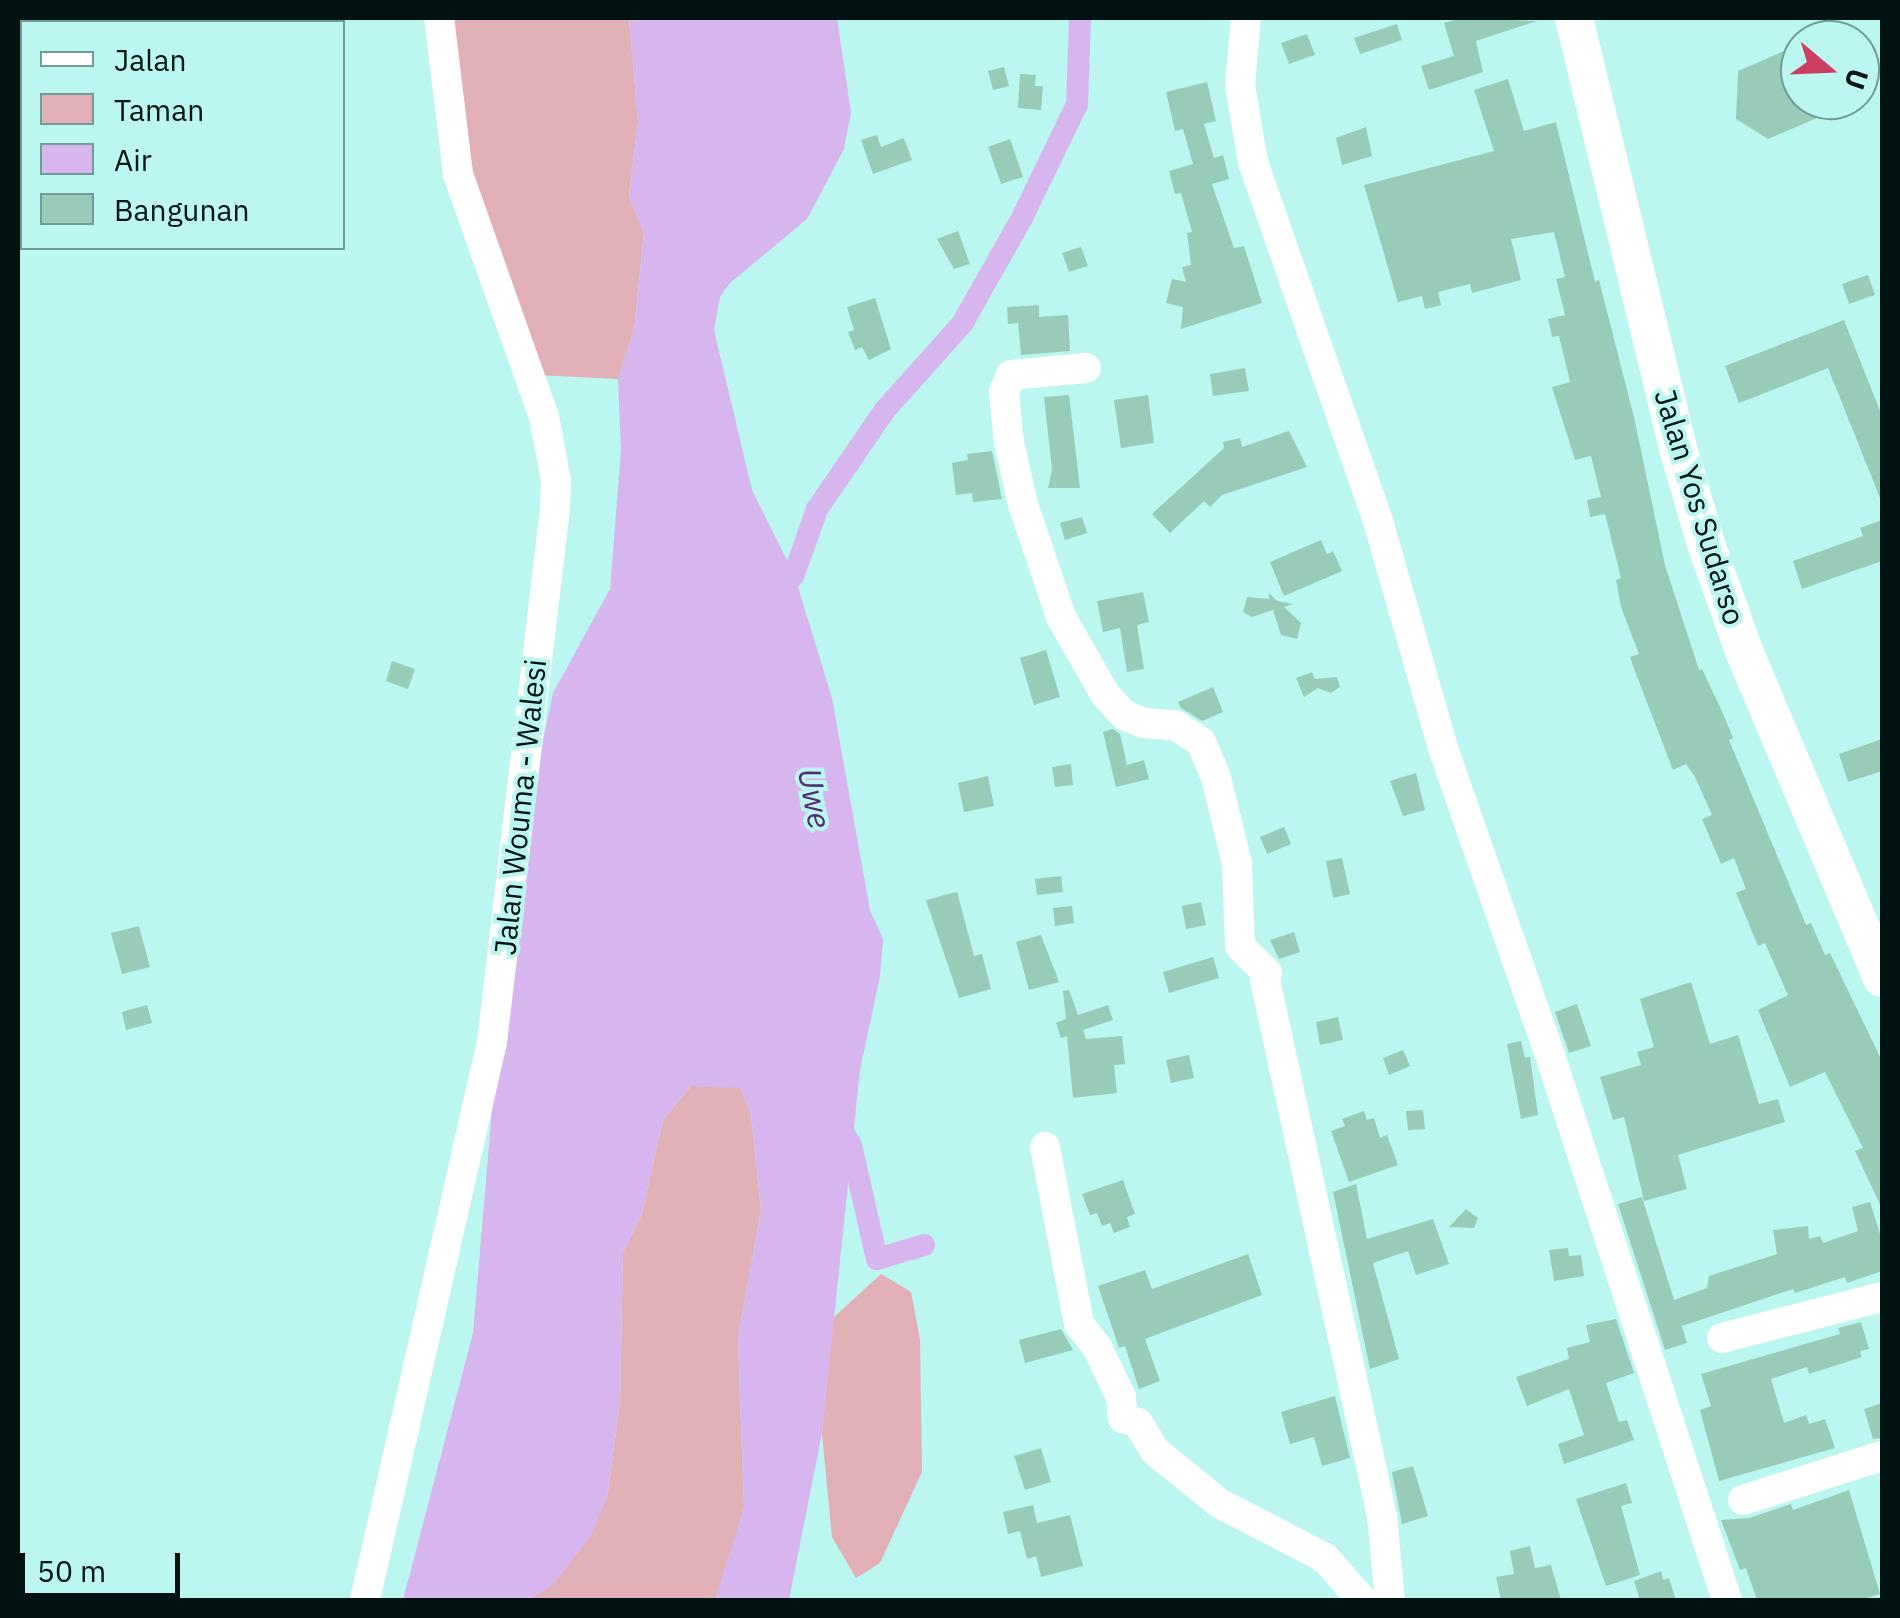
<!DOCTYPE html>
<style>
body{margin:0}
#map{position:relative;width:1900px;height:1618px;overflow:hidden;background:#bbf6f1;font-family:"IBM Plex Sans",sans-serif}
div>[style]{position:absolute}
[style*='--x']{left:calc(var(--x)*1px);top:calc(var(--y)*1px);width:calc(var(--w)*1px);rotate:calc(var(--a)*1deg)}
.green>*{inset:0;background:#e1b0b6}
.water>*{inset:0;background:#d7b6f0}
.canal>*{height:22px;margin:-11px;padding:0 11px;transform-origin:11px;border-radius:11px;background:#d7b6f0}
.building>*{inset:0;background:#98ccb9}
.minor>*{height:30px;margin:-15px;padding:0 15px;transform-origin:15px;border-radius:15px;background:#fff}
.major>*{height:38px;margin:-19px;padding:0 19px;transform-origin:19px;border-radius:19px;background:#fff}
span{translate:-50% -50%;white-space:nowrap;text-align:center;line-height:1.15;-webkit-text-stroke:8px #bbf6f1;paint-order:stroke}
.street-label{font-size:30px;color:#001211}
.water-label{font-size:32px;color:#542b6f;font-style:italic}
.frame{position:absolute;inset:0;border:20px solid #001211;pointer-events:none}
.legend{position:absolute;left:20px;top:20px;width:325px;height:230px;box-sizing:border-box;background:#bbf6f1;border:2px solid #709b97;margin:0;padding:12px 18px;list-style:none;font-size:30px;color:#001211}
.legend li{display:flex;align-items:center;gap:20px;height:50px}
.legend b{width:50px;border:2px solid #709b97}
.north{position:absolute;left:1780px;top:20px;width:100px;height:100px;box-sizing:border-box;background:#bbf6f1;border:2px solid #709b97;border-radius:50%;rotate:109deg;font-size:28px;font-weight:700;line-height:40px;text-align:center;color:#001211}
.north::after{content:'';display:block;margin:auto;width:35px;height:45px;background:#cd3e62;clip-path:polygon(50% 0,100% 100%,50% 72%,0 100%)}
.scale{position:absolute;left:20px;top:1553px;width:160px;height:45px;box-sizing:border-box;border:5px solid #001211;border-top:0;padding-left:12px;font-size:30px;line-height:35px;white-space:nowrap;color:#001211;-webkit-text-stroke:8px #bbf6f1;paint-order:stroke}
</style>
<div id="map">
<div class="green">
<i style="clip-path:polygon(439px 18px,629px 18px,638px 121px,629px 196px,644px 233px,634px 330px,618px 379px,536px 375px,469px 208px)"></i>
<i style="clip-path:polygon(691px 1086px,740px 1087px,751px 1114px,761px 1210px,738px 1338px,744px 1507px,732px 1556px,715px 1600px,529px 1600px,554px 1583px,607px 1498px,620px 1403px,623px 1252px,641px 1217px,663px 1120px)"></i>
<i style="clip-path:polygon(881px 1274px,911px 1292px,920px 1339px,922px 1472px,880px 1563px,856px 1578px,832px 1537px,822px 1434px,833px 1318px)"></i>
</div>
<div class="water">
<i style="clip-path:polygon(629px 18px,837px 18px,851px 112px,844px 149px,807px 219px,730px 283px,720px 297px,714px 330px,752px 490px,794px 574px,832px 698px,870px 910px,883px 939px,880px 976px,860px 1070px,822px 1433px,789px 1600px,715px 1600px,744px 1507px,738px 1338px,761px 1210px,751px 1114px,740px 1088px,691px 1086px,663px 1120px,641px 1217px,623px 1252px,620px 1403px,607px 1498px,592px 1534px,554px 1584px,529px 1600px,403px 1600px,473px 1333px,493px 1098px,521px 845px,553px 693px,610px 589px,621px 450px,618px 379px,634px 330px,644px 234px,629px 196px,638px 121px)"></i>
</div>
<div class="canal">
<i style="--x:777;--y:595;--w:27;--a:-51"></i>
<i style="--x:794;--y:574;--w:69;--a:-70.5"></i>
<i style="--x:817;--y:509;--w:120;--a:-55.5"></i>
<i style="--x:885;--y:410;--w:115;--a:-48.2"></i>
<i style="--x:962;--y:324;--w:122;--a:-60.5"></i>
<i style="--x:1022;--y:218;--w:127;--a:-64.2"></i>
<i style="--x:1077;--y:104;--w:86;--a:-88"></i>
<i style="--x:837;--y:1122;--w:27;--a:59"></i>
<i style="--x:851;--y:1145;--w:117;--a:77.2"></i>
<i style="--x:877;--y:1259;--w:49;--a:-16.6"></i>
</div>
<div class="building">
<i style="clip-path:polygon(1462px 18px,1537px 21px,1476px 41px,1483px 72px,1429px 90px,1421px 66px,1454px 56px,1444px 23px)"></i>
<i style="clip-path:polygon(1397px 24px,1402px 40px,1360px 54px,1354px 38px)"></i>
<i style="clip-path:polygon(1307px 34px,1315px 55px,1289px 64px,1281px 43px)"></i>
<i style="clip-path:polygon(1800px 44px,1800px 100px,1859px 100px,1768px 139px,1736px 119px,1738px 71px)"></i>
<i style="clip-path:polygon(1004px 67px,1009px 86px,993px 90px,988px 71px)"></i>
<i style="clip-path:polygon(1020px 74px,1036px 75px,1035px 86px,1043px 86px,1041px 110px,1018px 108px)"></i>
<i style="clip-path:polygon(1508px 79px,1524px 131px,1556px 122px,1595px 282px,1599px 280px,1634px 417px,1665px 565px,1699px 670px,1702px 669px,1721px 709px,1733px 738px,1729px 740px,1806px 925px,1811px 923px,1825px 955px,1830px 953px,1882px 1061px,1882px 1209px,1855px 1151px,1863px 1148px,1825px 1072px,1790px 1087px,1758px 1010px,1788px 995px,1765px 943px,1758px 946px,1736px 893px,1746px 889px,1734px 858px,1721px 864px,1702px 819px,1712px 815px,1695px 777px,1686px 764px,1673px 770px,1633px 666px,1630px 657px,1639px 654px,1621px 607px,1616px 580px,1621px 578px,1605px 514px,1590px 517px,1587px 500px,1601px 497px,1591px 456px,1575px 460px,1552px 387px,1570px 382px,1559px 336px,1552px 337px,1548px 319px,1565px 315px,1556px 279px,1565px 277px,1554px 232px,1511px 239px,1521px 280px,1472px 293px,1470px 284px,1438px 292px,1441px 305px,1425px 309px,1422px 296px,1398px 302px,1364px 185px,1494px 151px,1474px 90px)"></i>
<i style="clip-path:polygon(1207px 82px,1216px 121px,1204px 124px,1214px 158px,1223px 155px,1229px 179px,1212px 184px,1234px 248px,1244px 246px,1262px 303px,1181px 329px,1183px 307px,1166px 303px,1172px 279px,1186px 282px,1182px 267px,1191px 265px,1187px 233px,1192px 232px,1181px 193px,1175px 194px,1169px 171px,1193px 164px,1183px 129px,1175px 131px,1166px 92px)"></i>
<i style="clip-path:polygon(1366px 127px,1372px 156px,1342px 165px,1336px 138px)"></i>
<i style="clip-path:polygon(877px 135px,881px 147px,904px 138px,912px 160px,873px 174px,861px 140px)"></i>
<i style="clip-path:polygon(1010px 139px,1023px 177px,1001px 184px,988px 147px)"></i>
<i style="clip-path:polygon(958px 231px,970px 264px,954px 269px,937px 239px)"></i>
<i style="clip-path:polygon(1081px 247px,1088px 266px,1069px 272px,1062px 253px)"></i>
<i style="clip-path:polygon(1868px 275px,1875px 295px,1849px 304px,1842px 284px)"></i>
<i style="clip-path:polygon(875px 298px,891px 349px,869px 360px,862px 347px,855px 350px,848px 332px,854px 330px,847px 307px)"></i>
<i style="clip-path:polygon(1039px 305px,1039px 317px,1068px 315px,1070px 351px,1021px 355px,1018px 323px,1008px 324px,1007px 307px)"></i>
<i style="clip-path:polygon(1844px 320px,1882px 416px,1882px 503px,1828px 368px,1739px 403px,1725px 366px)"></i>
<i style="clip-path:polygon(1245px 368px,1249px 391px,1213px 396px,1210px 374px)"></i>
<i style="clip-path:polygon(1069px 395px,1080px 488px,1048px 488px,1052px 470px,1044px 397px)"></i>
<i style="clip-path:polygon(1148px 395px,1154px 443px,1121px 448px,1114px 400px)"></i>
<i style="clip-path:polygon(1289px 431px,1307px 467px,1222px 495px,1210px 507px,1204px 501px,1170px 533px,1152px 514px,1224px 448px,1223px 442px,1240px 438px,1242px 447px)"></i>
<i style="clip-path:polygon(992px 451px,1002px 499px,973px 502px,972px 493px,956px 495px,952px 463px,968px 460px,967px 454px)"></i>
<i style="clip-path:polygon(1082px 517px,1087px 533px,1065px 540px,1060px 523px)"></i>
<i style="clip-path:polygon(1882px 520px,1882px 561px,1802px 589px,1793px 561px,1863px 536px,1860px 528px)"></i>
<i style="clip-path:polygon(1321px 540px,1327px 554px,1333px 551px,1342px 571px,1284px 596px,1270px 562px)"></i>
<i style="clip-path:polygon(1143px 592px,1149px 622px,1137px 625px,1144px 669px,1127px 672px,1120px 628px,1103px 632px,1097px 601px)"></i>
<i style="clip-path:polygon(1268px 592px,1277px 601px,1293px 604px,1284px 607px,1301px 623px,1297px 639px,1281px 635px,1273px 610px,1252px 617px,1243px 612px,1247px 597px,1270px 599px)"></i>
<i style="clip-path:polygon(1046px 650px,1060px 697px,1034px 705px,1020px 658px)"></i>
<i style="clip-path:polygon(392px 661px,415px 669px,408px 689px,386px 681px)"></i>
<i style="clip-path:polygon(1312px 672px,1315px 679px,1337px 677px,1340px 687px,1331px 693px,1318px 688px,1304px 697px,1296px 678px)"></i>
<i style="clip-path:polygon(1213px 687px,1223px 712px,1202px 721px,1181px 708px,1178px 702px)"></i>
<i style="clip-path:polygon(1113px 729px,1120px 734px,1127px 765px,1144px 760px,1149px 779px,1116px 787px,1103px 732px)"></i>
<i style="clip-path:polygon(1882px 739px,1882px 771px,1848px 782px,1839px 754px)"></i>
<i style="clip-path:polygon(1071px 764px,1073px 785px,1055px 787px,1052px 767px)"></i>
<i style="clip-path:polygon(1416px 773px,1425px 810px,1403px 816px,1390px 781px)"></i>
<i style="clip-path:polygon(988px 776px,994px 806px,964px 812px,958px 783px)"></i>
<i style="clip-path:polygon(1284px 827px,1291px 844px,1267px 854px,1260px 837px)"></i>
<i style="clip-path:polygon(1342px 858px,1350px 894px,1333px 898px,1326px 861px)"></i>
<i style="clip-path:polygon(1061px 876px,1063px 892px,1037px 895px,1035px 879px)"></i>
<i style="clip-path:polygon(957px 892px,974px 956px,982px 954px,991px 989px,959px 998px,926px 900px)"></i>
<i style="clip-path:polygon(1201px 902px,1206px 925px,1186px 929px,1182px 906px)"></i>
<i style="clip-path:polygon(1072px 906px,1074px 923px,1055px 926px,1053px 908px)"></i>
<i style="clip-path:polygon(139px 926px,150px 967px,122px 974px,111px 933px)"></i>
<i style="clip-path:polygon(1294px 932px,1300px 952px,1279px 959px,1270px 940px)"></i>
<i style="clip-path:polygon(1041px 935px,1059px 982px,1029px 990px,1016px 942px)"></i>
<i style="clip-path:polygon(1213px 957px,1219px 978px,1169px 993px,1163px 972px)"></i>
<i style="clip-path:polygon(1691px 982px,1710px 1044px,1738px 1035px,1759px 1104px,1778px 1099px,1785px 1122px,1678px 1155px,1687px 1189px,1644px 1201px,1624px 1117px,1613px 1120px,1600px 1077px,1641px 1065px,1637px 1052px,1654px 1047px,1640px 999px)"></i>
<i style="clip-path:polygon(1069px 990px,1078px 1015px,1108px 1005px,1113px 1020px,1083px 1030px,1086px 1039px,1122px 1036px,1125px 1064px,1114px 1065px,1117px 1093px,1073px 1098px,1067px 1036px,1061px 1038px,1056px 1023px,1066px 1019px,1063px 991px)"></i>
<i style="clip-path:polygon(1577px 1004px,1591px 1046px,1569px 1053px,1555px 1012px)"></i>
<i style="clip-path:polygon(147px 1005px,152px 1023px,126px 1030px,122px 1012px)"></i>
<i style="clip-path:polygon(1338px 1017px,1343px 1040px,1320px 1045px,1316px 1022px)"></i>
<i style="clip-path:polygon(1521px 1041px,1525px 1058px,1530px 1057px,1538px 1115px,1521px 1119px,1507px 1044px)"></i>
<i style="clip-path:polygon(1403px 1050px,1410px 1066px,1389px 1075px,1383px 1058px)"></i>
<i style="clip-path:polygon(1189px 1055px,1194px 1078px,1171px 1083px,1166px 1060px)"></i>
<i style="clip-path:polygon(1423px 1110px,1425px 1129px,1408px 1130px,1406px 1111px)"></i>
<i style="clip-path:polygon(1364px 1111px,1367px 1120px,1374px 1118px,1380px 1138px,1387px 1135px,1398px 1165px,1349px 1182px,1331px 1131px,1345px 1126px,1342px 1119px)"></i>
<i style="clip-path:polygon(1123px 1180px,1135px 1214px,1127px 1217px,1130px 1227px,1114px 1233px,1110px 1223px,1102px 1226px,1097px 1213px,1090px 1215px,1082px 1194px)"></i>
<i style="clip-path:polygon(1356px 1184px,1367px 1239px,1433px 1219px,1449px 1264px,1416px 1275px,1408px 1251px,1373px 1263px,1399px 1359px,1370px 1369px,1333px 1192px)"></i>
<i style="clip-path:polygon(1642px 1197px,1674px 1300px,1707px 1288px,1709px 1276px,1777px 1254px,1773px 1230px,1808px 1226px,1809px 1239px,1820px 1236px,1823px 1243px,1858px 1231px,1852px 1207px,1870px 1202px,1882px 1240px,1882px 1271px,1847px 1283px,1845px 1277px,1795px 1293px,1793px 1289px,1682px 1326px,1687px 1343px,1665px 1350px,1618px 1204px)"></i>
<i style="clip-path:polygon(1466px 1209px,1478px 1218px,1474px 1228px,1449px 1227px)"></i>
<i style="clip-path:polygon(1568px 1248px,1569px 1256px,1581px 1255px,1584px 1276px,1554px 1281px,1549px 1250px)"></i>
<i style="clip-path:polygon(1248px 1254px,1262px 1295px,1145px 1339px,1160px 1381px,1139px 1389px,1125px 1346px,1119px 1348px,1098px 1286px,1145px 1270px,1152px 1289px)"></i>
<i style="clip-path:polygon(1616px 1319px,1634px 1373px,1606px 1383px,1619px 1422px,1627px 1420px,1634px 1440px,1564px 1464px,1558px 1444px,1584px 1435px,1569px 1389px,1527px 1406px,1516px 1377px,1569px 1359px,1567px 1348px,1590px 1342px,1586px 1325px)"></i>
<i style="clip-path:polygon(1861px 1322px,1869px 1349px,1860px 1351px,1862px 1357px,1809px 1374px,1807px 1367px,1771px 1379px,1784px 1423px,1806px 1415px,1809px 1424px,1825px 1419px,1835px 1448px,1719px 1481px,1700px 1410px,1711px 1406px,1701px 1374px,1840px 1334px,1838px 1328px)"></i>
<i style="clip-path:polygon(1061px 1329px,1073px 1350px,1025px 1363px,1019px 1340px)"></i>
<i style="clip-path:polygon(1335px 1396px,1350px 1458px,1322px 1466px,1314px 1437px,1290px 1444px,1281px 1412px)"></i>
<i style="clip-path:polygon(1882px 1403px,1882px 1438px,1873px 1439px,1864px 1409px)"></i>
<i style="clip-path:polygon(1041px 1448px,1051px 1482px,1025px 1490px,1014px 1456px)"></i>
<i style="clip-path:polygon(1413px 1466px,1428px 1516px,1402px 1524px,1392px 1472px)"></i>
<i style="clip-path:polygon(1626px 1483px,1632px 1503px,1621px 1506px,1640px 1575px,1606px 1586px,1576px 1499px)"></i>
<i style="clip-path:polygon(1849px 1490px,1880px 1594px,1860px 1600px,1757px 1600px,1746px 1568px,1740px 1570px,1721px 1520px,1749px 1518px,1791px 1504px,1793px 1510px)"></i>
<i style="clip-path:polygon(1033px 1505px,1037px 1523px,1070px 1515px,1083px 1566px,1041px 1577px,1036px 1556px,1027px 1559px,1020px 1531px,1008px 1534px,1003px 1512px)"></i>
<i style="clip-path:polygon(1530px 1546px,1535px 1568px,1551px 1565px,1561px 1600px,1501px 1600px,1496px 1577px,1514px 1574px,1510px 1551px)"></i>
<i style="clip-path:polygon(1661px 1571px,1663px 1580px,1669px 1578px,1676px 1600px,1640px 1600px,1634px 1581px)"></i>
</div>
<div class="minor">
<i style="--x:1246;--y:18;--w:67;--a:95.1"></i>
<i style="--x:1240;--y:85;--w:78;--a:80.4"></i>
<i style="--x:1253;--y:162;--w:380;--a:70.8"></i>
<i style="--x:1378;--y:521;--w:236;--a:74"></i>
<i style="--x:1443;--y:748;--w:322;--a:70.8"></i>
<i style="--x:1549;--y:1052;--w:576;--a:72.01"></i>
<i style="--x:1086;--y:368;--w:75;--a:174.7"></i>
<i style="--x:1011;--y:375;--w:18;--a:112"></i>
<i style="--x:1004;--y:392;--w:50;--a:84.3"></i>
<i style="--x:1009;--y:442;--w:64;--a:77.3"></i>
<i style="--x:1023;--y:504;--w:119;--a:71.4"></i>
<i style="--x:1061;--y:617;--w:89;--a:60.3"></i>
<i style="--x:1105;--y:694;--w:28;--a:48"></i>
<i style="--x:1124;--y:715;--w:22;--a:22"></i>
<i style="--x:1144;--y:723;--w:31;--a:4"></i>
<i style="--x:1175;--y:725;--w:31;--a:33"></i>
<i style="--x:1201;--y:742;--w:38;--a:67"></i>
<i style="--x:1216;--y:777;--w:89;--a:76.4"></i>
<i style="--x:1237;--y:864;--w:82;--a:87.9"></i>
<i style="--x:1240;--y:946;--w:38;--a:45"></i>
<i style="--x:1267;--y:973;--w:7;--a:106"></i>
<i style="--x:1265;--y:980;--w:549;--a:77.69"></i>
<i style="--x:1382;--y:1516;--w:84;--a:84.6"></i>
<i style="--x:1045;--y:1147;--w:180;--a:79.1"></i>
<i style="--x:1079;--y:1324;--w:29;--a:52"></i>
<i style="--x:1097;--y:1347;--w:55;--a:64.4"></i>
<i style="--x:1121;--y:1397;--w:21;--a:85"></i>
<i style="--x:1123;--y:1418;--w:16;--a:18"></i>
<i style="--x:1138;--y:1423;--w:33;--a:59"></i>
<i style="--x:1155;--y:1451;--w:82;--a:39.1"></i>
<i style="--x:1219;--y:1503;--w:119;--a:27.4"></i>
<i style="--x:1325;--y:1558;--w:56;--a:48.6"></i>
<i style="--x:1722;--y:1338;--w:165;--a:-14.4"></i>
<i style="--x:1743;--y:1500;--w:146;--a:-17.6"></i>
<i style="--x:365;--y:1600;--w:572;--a:-77.18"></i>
<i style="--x:492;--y:1042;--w:537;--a:-83.26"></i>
<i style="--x:555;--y:509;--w:28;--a:-88"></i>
<i style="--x:556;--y:481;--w:65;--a:-100.6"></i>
<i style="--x:544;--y:417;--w:258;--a:-109.5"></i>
<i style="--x:458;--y:174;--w:157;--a:-96.9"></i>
</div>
<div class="major">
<i style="--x:1574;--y:18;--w:442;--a:76.4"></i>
<i style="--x:1678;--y:448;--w:100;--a:73.7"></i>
<i style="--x:1706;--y:544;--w:114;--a:70.4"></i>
<i style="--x:1744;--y:651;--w:355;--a:67.1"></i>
</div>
<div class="street-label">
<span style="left:1700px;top:507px;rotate:73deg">Jalan Yos Sudarso</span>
<span style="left:520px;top:807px;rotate:-84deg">Jalan Wouma - Walesi</span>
</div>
<div class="water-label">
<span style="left:815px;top:798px;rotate:79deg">Uwe</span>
</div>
<div class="frame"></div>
<ul class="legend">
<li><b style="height:12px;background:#fff"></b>Jalan</li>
<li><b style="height:28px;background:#e1b0b6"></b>Taman</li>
<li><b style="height:28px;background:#d7b6f0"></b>Air</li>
<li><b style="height:28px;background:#98ccb9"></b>Bangunan</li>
</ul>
<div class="north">U</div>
<div class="scale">50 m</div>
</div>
